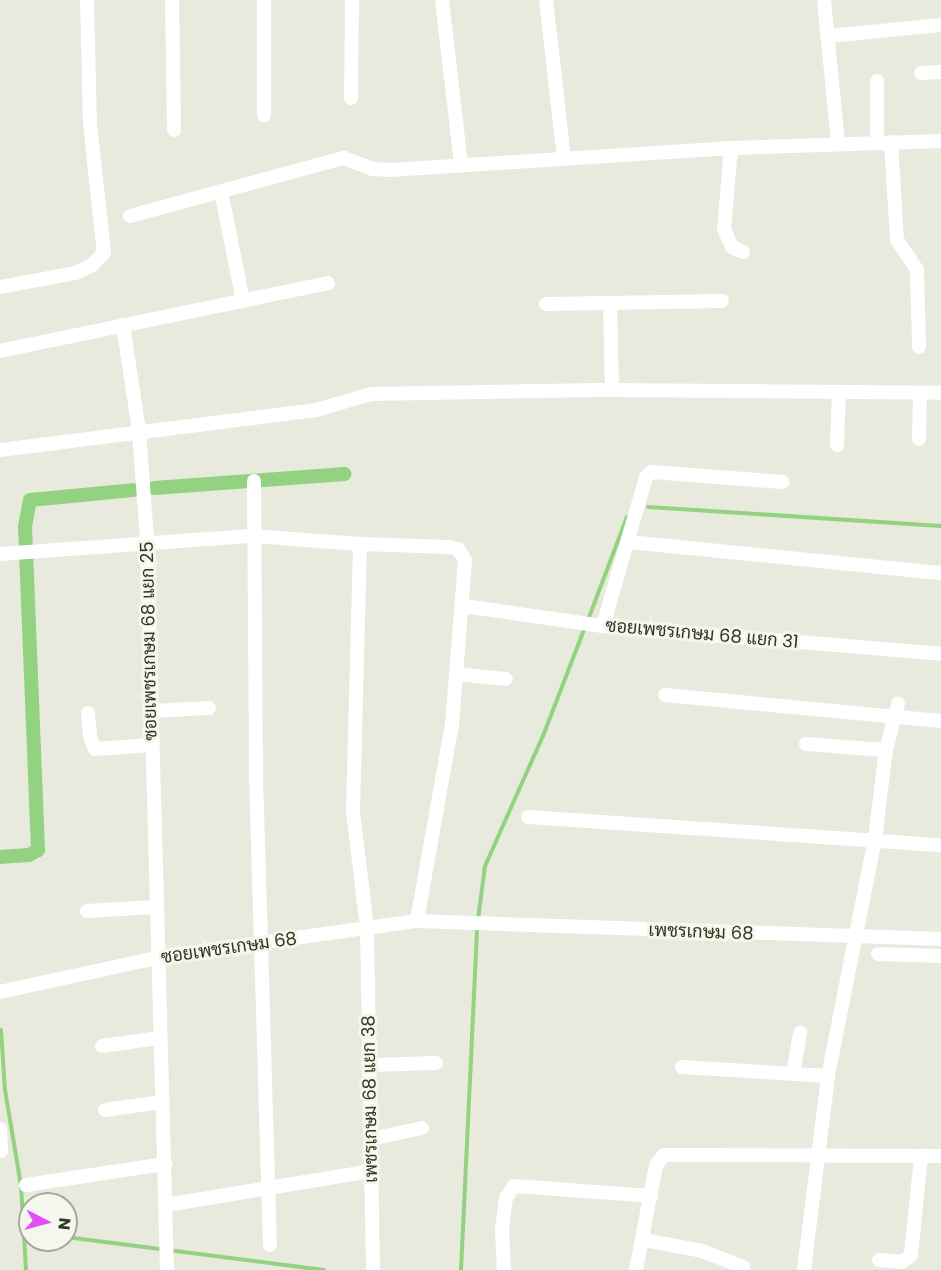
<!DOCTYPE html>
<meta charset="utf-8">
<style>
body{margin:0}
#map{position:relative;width:941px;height:1270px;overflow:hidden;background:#e7eadd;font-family:Poppins,Sarabun,sans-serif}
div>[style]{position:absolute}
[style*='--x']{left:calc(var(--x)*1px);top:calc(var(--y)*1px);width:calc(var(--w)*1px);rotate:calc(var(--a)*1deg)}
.stream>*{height:4px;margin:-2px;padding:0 2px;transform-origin:2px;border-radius:2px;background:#92d281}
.canal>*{height:14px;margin:-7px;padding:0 7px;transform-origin:7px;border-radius:7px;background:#92d281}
.minor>*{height:14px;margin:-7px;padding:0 7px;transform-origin:7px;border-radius:7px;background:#fff}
span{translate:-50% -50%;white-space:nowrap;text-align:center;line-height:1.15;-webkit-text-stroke:6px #f5f6ed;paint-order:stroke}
.street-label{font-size:18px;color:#2f391e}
.north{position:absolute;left:18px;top:1192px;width:60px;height:60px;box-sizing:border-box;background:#f5f6ed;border:2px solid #a6aa9a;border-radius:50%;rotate:96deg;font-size:16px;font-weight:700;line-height:24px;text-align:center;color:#2f391e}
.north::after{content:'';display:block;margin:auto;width:21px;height:27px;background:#e34df7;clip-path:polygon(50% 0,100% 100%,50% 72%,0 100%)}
</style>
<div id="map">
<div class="stream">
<i style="--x:648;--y:507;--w:294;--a:3.7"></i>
<i style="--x:588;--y:620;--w:110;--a:-69.3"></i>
<i style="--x:478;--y:919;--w:53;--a:-82.5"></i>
<i style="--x:485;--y:866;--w:142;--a:-66"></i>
<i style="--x:543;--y:736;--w:117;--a:-68.9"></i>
<i style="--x:1;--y:1030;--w:60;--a:86.2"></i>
<i style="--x:5;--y:1090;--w:97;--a:80.5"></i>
<i style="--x:21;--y:1186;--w:84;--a:86.6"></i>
<i style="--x:66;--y:1237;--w:260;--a:7.3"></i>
<i style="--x:461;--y:1270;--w:343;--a:-87.3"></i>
</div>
<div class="canal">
<i style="--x:154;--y:488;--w:191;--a:-4.2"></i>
<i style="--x:0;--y:857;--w:29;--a:-4"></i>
<i style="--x:29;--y:855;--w:10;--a:-29"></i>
<i style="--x:38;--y:850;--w:324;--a:-92.3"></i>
<i style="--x:25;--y:526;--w:26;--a:-79"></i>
<i style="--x:30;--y:500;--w:103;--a:-5.5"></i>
</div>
<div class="minor">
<i style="--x:172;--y:0;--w:130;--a:89.1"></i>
<i style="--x:264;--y:0;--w:115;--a:90"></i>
<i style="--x:442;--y:0;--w:164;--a:83.4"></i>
<i style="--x:546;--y:0;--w:158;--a:83.5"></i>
<i style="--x:824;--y:0;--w:143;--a:84.4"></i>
<i style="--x:829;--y:36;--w:113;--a:-5.6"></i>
<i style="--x:921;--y:73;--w:20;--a:-3"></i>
<i style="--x:877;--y:81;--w:61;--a:90"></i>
<i style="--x:351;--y:98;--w:98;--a:-89.4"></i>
<i style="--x:891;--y:142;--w:98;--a:86.5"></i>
<i style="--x:897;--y:240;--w:36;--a:56"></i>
<i style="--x:917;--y:270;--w:77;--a:88.5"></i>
<i style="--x:731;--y:148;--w:81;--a:94.9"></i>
<i style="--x:724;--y:229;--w:20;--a:66"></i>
<i style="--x:732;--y:247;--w:12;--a:24"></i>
<i style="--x:221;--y:191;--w:112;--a:78.7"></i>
<i style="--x:130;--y:216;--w:222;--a:-15.2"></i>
<i style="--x:344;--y:158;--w:31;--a:21"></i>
<i style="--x:373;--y:169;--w:18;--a:3"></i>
<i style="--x:391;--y:170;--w:341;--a:-3.7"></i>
<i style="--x:731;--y:148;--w:210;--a:-1.9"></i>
<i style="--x:0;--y:287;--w:76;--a:-10.6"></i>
<i style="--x:75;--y:273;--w:17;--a:-24"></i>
<i style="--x:91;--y:266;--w:18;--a:-45"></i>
<i style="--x:104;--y:253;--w:130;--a:-96.2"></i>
<i style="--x:90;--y:124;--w:124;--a:-91.4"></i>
<i style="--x:610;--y:303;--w:87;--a:88.7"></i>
<i style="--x:546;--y:304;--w:176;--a:-1"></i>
<i style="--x:123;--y:325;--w:107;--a:81.4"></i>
<i style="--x:139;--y:431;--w:110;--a:85.8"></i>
<i style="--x:147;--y:541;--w:729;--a:88.43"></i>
<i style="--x:0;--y:351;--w:335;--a:-11.7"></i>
<i style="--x:919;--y:439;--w:46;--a:-88.8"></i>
<i style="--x:837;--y:445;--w:53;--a:-87.8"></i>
<i style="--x:0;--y:450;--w:319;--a:-7.2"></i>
<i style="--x:316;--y:410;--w:57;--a:-16.2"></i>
<i style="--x:371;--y:394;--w:241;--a:-1"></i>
<i style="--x:612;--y:390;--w:329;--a:0.5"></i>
<i style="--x:254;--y:481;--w:295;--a:89.6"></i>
<i style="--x:256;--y:776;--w:469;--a:88.3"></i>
<i style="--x:629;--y:542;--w:314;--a:5.7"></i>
<i style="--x:360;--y:544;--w:89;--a:1.9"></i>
<i style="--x:449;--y:547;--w:9;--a:13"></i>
<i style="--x:458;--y:549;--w:13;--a:58"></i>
<i style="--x:465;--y:560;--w:165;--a:94.5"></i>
<i style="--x:452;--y:724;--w:200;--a:100.1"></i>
<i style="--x:0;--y:554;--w:254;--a:-4.1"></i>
<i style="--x:253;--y:536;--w:107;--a:4.3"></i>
<i style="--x:360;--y:544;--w:268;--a:91.5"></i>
<i style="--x:353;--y:812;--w:117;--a:83.1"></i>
<i style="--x:367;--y:928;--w:342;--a:89"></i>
<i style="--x:464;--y:606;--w:140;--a:8.2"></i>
<i style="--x:603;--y:626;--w:339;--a:4.7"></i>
<i style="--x:603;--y:626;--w:155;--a:-73.9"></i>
<i style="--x:646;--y:477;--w:8;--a:-40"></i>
<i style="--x:652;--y:472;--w:131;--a:4.4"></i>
<i style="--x:456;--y:674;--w:50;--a:5.7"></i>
<i style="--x:665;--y:695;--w:277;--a:5.4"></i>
<i style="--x:151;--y:711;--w:58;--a:-3"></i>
<i style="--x:88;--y:713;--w:24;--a:85"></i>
<i style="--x:90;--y:737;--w:13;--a:67"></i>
<i style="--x:95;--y:749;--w:56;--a:-4.1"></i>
<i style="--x:806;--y:744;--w:80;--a:4.3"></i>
<i style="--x:528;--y:817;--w:414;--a:3.9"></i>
<i style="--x:87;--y:911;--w:68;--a:-3.4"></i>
<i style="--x:878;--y:954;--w:63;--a:1.8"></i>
<i style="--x:0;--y:992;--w:164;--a:-12.3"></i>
<i style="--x:160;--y:957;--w:260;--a:-8"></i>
<i style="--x:417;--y:921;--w:524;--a:1.97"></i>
<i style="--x:102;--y:1046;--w:58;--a:-8"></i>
<i style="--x:370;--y:1065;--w:66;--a:-1.7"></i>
<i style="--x:682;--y:1067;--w:146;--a:3.5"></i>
<i style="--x:793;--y:1074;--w:42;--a:-80.3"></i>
<i style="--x:105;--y:1110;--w:58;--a:-8"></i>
<i style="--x:0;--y:1129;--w:22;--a:87"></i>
<i style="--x:371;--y:1139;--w:52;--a:-12.2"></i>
<i style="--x:26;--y:1185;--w:141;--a:-8.6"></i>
<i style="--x:166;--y:1205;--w:209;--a:-9.4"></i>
<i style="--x:644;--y:1240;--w:59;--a:10.7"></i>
<i style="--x:702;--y:1251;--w:44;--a:21.3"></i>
<i style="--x:879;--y:1260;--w:23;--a:5"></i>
<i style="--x:902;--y:1262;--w:11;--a:-38"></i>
<i style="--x:911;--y:1255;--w:100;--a:-84.2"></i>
<i style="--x:504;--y:1270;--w:40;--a:-92.9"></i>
<i style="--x:502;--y:1230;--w:32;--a:-83"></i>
<i style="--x:506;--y:1198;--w:14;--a:-56"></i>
<i style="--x:514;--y:1186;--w:138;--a:4.1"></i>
<i style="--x:636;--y:1270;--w:107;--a:-79.2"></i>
<i style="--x:656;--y:1165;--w:13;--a:-51"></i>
<i style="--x:664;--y:1155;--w:277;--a:0.2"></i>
<i style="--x:804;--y:1270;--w:195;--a:-82.9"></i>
<i style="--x:828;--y:1076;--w:242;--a:-78.8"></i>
<i style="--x:875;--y:839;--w:90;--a:-83"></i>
<i style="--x:886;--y:750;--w:48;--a:-75.4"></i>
</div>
<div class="street-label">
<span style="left:702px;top:634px;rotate:5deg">ซอยเพชรเกษม 68 แยก 31</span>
<span style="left:149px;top:641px;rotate:-91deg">ซอยเพชรเกษม 68 แยก 25</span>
<span style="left:701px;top:932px;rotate:2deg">เพชรเกษม 68</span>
<span style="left:229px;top:948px;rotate:-8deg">ซอยเพชรเกษม 68</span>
<span style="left:370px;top:1099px;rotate:-91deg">เพชรเกษม 68 แยก 38</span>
</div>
<div class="north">N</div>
</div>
